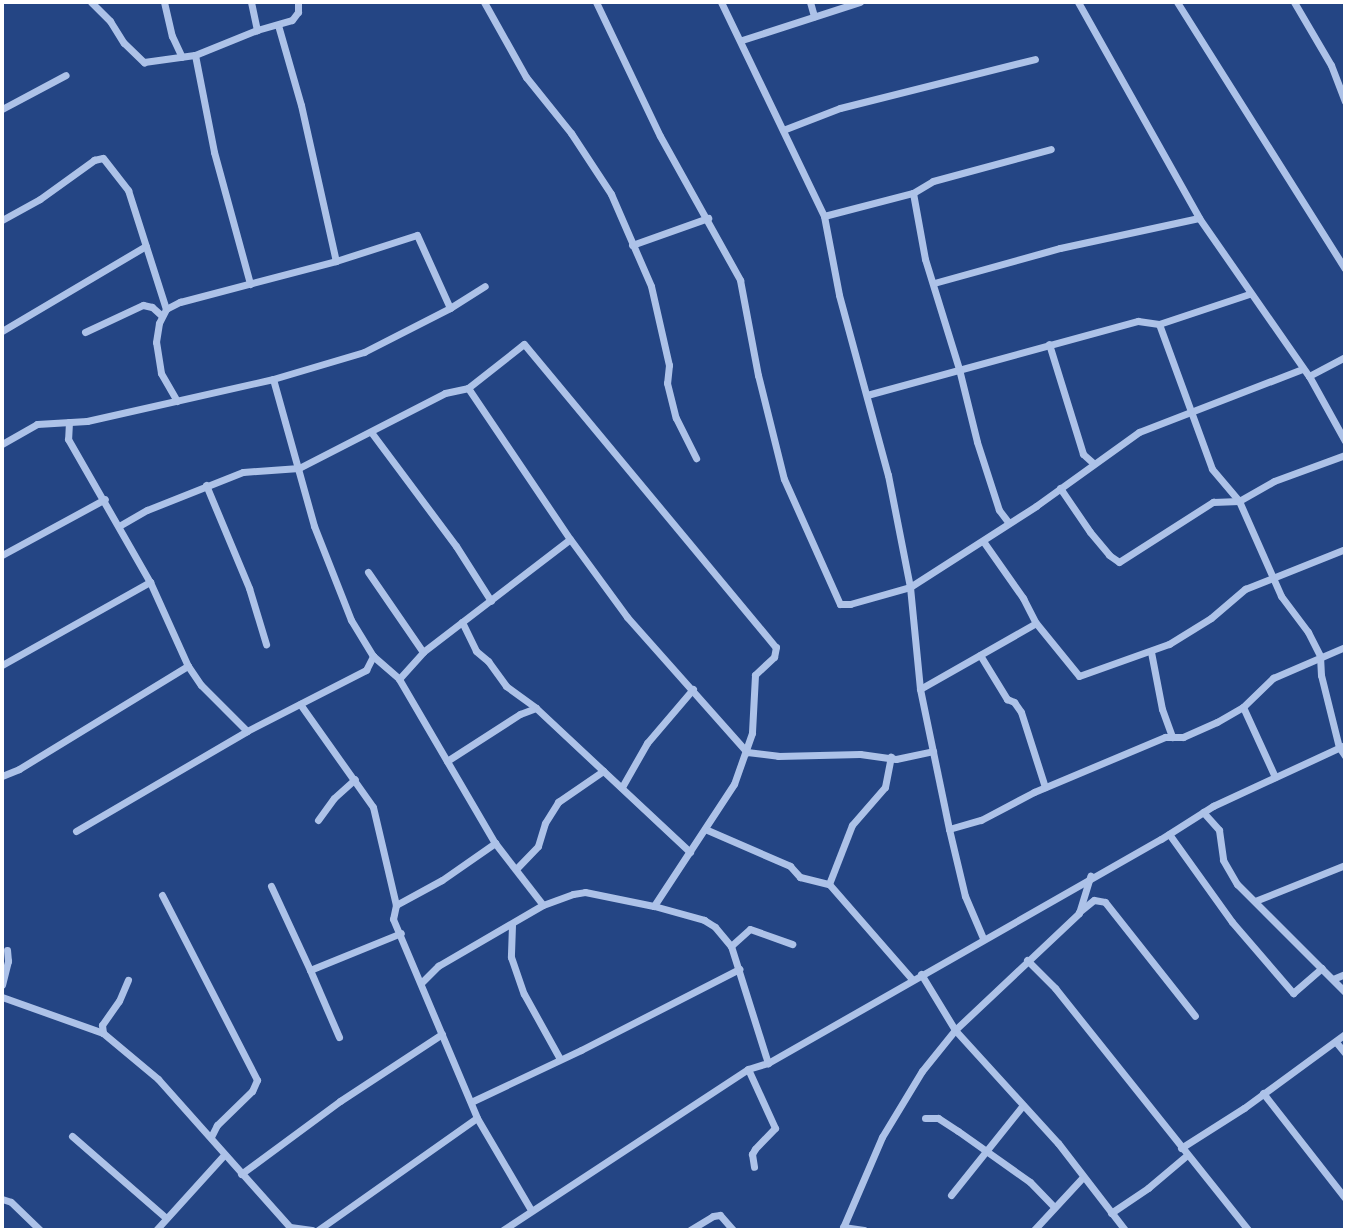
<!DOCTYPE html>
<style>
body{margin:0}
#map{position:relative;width:1347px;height:1232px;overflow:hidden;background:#244584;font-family:Helvetica,sans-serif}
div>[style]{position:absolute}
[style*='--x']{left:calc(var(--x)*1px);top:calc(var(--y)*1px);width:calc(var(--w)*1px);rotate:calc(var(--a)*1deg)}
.minor>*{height:7px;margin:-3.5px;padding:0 3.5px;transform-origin:3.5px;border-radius:3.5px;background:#adc2e8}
span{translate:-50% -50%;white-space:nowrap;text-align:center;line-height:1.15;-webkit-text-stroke:5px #244584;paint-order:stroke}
.frame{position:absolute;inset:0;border:4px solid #fff;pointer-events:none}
</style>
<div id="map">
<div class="minor">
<i style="--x:91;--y:2;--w:27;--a:45"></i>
<i style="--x:110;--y:21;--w:26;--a:58"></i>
<i style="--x:124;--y:43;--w:28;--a:44"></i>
<i style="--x:144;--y:62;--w:51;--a:-7.8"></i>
<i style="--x:195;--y:55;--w:67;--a:-22"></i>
<i style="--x:164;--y:2;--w:35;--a:77"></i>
<i style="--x:172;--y:36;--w:23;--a:65"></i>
<i style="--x:251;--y:2;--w:29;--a:78"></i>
<i style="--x:257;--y:30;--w:36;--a:-16"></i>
<i style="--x:292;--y:20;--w:10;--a:-53"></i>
<i style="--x:298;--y:12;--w:10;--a:-90"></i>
<i style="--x:484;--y:2;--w:86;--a:60.8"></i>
<i style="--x:526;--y:77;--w:72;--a:51.2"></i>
<i style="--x:571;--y:133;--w:73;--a:56.7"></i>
<i style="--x:611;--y:194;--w:100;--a:66.5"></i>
<i style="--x:651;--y:286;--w:81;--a:77.2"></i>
<i style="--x:669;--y:365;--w:18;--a:96"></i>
<i style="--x:667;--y:383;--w:36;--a:76"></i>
<i style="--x:676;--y:418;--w:45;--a:63.4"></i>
<i style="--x:596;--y:2;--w:148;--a:64.5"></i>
<i style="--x:660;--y:136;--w:165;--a:60.9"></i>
<i style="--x:740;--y:280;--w:97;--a:79.3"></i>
<i style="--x:758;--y:375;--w:107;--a:76"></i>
<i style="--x:784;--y:479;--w:137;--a:65.9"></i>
<i style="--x:840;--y:604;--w:10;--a:0"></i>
<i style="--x:850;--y:604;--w:62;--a:-15.8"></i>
<i style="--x:910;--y:587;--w:150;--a:-32.7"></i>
<i style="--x:1036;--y:506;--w:127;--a:-35.7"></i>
<i style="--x:1139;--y:432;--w:175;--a:-21.1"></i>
<i style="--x:721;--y:2;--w:237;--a:64.3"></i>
<i style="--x:824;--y:216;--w:80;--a:79.2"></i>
<i style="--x:839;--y:295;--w:187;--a:74.8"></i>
<i style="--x:888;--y:475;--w:114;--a:78.9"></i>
<i style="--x:910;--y:587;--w:102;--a:84.4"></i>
<i style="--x:920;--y:689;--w:143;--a:78.3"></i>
<i style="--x:949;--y:829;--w:69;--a:76.6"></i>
<i style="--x:965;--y:896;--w:46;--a:66.8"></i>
<i style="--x:810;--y:2;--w:15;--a:74"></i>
<i style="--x:1078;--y:2;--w:248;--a:60.7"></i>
<i style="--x:1199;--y:218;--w:193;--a:55.2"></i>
<i style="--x:1309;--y:376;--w:74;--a:61"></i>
<i style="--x:1177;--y:2;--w:315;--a:57.8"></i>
<i style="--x:1294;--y:2;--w:73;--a:59.6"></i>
<i style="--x:1331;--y:65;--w:39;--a:69"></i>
<i style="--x:278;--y:25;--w:83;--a:74"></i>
<i style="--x:301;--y:105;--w:160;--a:77.4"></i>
<i style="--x:742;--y:40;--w:124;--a:-17.9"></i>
<i style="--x:195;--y:55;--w:99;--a:78.9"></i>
<i style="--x:214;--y:152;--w:137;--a:74.7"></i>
<i style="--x:2;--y:109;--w:72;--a:-28"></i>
<i style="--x:783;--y:130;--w:61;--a:-21.1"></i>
<i style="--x:840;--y:108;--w:201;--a:-14.1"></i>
<i style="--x:913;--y:193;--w:67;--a:79.7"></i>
<i style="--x:925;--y:259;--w:115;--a:72.8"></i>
<i style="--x:959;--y:369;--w:75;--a:76.1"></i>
<i style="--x:977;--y:442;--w:71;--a:72.1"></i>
<i style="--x:999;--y:510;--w:15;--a:53"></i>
<i style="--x:824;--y:216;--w:92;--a:-14.5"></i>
<i style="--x:913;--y:193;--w:23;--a:-31"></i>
<i style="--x:933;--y:181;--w:122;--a:-15.2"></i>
<i style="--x:2;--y:220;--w:43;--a:-28.9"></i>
<i style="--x:40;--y:199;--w:67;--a:-35.8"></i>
<i style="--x:94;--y:160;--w:9;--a:-13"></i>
<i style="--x:103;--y:158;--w:41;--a:52"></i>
<i style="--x:128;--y:190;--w:125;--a:72.3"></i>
<i style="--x:632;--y:245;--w:81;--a:-19.6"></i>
<i style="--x:934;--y:283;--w:131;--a:-15.5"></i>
<i style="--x:1060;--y:248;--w:142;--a:-12.2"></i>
<i style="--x:1159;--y:324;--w:154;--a:69.9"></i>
<i style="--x:1212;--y:469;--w:42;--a:49.8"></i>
<i style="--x:1239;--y:501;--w:104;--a:66.1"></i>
<i style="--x:1281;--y:596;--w:45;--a:53.1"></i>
<i style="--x:1308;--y:632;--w:27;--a:63"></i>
<i style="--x:1320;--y:656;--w:19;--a:87"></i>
<i style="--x:1321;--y:675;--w:74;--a:76"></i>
<i style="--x:1339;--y:747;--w:11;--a:56"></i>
<i style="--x:2;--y:331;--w:167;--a:-30.6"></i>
<i style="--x:85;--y:332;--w:64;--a:-25"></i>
<i style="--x:143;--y:305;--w:9;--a:13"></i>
<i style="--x:152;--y:307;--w:13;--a:42"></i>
<i style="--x:1049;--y:344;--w:115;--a:72.8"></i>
<i style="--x:1083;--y:454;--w:13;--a:42"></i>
<i style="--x:1309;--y:376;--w:41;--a:-27.8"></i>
<i style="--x:273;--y:379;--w:153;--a:74.4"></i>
<i style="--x:314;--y:526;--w:101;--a:68.5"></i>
<i style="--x:351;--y:620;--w:42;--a:58.6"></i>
<i style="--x:373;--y:656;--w:35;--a:41"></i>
<i style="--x:399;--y:679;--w:190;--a:59.7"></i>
<i style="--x:495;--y:843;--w:78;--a:52.3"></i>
<i style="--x:468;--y:388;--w:182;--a:56"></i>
<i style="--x:570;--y:539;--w:97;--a:53.8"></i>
<i style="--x:627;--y:617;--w:181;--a:48.4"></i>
<i style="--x:747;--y:752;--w:31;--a:7"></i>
<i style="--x:778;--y:756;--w:82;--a:-1.4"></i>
<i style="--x:860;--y:754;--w:36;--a:8"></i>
<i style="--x:896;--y:759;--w:38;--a:-12"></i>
<i style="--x:867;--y:395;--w:281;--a:-15.3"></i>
<i style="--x:1138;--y:321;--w:21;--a:8"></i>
<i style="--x:1159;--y:324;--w:95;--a:-18.4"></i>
<i style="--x:177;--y:401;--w:32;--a:-120"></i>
<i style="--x:161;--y:373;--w:31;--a:-99"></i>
<i style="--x:156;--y:342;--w:19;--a:-81"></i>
<i style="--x:159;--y:323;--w:16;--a:-63"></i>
<i style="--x:166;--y:309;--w:16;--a:-27"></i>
<i style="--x:180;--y:302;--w:161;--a:-14.7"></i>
<i style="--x:336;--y:261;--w:85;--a:-17.8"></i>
<i style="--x:417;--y:235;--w:80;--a:65.7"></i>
<i style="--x:69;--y:422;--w:17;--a:93"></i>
<i style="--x:68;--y:439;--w:165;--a:60.2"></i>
<i style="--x:150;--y:582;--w:92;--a:65.7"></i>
<i style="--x:188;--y:666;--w:23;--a:56"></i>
<i style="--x:201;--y:685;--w:65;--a:45"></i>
<i style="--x:371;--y:432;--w:142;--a:53.3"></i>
<i style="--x:456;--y:546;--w:65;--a:57.5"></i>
<i style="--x:2;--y:444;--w:40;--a:-29.7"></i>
<i style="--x:37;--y:424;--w:50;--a:-3.4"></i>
<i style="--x:87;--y:421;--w:191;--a:-12.7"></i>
<i style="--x:273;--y:379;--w:95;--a:-16.5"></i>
<i style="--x:364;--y:352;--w:97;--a:-27.1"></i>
<i style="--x:450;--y:308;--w:41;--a:-32.2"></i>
<i style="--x:206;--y:485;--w:112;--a:67.3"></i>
<i style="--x:249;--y:588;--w:59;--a:73.1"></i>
<i style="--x:1060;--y:488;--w:53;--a:55.7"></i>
<i style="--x:1090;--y:532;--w:30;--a:50"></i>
<i style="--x:1109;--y:555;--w:12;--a:35"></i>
<i style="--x:1119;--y:562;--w:112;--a:-32.6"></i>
<i style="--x:1213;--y:502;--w:26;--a:-2"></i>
<i style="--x:1239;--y:501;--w:40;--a:-29.7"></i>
<i style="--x:1274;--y:481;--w:76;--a:-20.1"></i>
<i style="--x:119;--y:526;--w:32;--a:-30"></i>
<i style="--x:147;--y:510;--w:103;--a:-21.6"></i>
<i style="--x:243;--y:472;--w:56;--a:-4.1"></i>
<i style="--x:299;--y:468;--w:164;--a:-27.2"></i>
<i style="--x:445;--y:393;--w:24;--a:-12"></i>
<i style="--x:468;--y:388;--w:71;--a:-38.2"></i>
<i style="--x:524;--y:344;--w:394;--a:50.3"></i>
<i style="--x:776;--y:647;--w:10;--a:101"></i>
<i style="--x:774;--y:657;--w:26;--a:137"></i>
<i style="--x:755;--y:675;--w:58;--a:93"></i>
<i style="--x:752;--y:733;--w:54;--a:109.4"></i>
<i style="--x:734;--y:784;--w:146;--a:123.3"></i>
<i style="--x:983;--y:541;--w:70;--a:54.9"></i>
<i style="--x:1023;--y:598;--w:28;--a:63"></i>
<i style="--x:1036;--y:623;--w:68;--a:50.9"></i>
<i style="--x:1079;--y:676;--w:96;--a:-19.6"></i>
<i style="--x:1169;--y:644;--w:49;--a:-31.8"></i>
<i style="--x:1211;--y:618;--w:45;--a:-40.5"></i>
<i style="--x:1245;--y:589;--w:108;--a:-21.8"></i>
<i style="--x:2;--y:555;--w:117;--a:-28.5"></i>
<i style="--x:368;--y:572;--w:97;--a:55.5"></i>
<i style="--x:462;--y:622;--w:32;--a:64"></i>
<i style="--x:476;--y:651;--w:16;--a:40"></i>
<i style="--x:488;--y:661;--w:31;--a:54"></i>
<i style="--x:506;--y:686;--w:37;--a:36"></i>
<i style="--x:536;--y:708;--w:211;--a:43.1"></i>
<i style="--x:1151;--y:652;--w:58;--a:79.1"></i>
<i style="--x:1162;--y:709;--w:30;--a:70"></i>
<i style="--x:980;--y:655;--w:52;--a:58.5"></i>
<i style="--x:1007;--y:699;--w:8;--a:23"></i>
<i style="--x:1014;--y:702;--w:12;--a:55"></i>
<i style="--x:1021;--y:712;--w:79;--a:72.3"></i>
<i style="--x:2;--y:665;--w:170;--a:-29.3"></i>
<i style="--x:399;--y:679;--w:36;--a:-48"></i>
<i style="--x:423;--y:652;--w:185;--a:-37.5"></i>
<i style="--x:920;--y:689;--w:133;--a:-29.6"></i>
<i style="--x:300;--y:704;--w:126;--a:54.7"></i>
<i style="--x:373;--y:807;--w:101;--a:76.8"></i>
<i style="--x:396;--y:905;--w:14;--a:102"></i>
<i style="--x:393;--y:919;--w:216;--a:67.1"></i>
<i style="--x:477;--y:1118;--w:107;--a:59.6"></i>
<i style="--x:1243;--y:707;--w:77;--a:65.4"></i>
<i style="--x:447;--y:761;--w:87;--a:-32.8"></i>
<i style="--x:520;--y:714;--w:17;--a:-21"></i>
<i style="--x:2;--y:776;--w:18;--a:-22"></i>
<i style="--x:19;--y:769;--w:198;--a:-31.4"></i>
<i style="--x:622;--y:787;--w:51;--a:-60.4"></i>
<i style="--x:647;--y:743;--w:71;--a:-49.6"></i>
<i style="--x:1203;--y:812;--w:24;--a:48"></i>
<i style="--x:1219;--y:830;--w:30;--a:82"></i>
<i style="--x:1223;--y:860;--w:28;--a:60"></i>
<i style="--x:1237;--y:884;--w:153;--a:45"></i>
<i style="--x:318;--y:820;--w:27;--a:-54"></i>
<i style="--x:334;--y:798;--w:28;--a:-42"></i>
<i style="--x:705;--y:829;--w:93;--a:23.5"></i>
<i style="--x:790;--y:866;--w:15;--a:48"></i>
<i style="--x:800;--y:877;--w:30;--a:14"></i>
<i style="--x:829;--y:884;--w:126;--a:48.9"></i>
<i style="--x:949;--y:829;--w:33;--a:-16"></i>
<i style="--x:981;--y:820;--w:60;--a:-27.8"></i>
<i style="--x:1034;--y:792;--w:142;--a:-22.8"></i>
<i style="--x:1165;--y:737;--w:18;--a:0"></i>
<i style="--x:1183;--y:737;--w:37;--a:-24"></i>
<i style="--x:1217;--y:722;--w:30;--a:-30"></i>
<i style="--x:1243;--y:707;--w:42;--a:-44"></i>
<i style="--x:1273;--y:678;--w:78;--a:-23.3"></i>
<i style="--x:76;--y:831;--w:198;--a:-30.3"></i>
<i style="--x:247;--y:731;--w:134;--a:-27.1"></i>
<i style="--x:366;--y:670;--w:16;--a:-63"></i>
<i style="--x:1169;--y:834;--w:108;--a:54.4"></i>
<i style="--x:1232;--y:922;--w:94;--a:49.3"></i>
<i style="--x:1293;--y:993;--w:38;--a:-41"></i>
<i style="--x:517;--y:868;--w:30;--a:-46"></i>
<i style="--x:538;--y:846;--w:24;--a:-73"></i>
<i style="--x:545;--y:823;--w:25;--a:-58"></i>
<i style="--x:558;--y:802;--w:55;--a:-34.6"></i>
<i style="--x:829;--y:884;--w:63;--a:-68.7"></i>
<i style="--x:852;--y:825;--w:50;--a:-49"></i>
<i style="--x:885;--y:787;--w:31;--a:-79"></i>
<i style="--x:271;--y:886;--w:93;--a:65.1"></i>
<i style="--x:162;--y:895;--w:208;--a:62.8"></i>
<i style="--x:257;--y:1080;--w:12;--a:114"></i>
<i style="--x:252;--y:1091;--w:49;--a:135.8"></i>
<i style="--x:217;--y:1125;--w:13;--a:117"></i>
<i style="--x:1255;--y:901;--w:97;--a:-21.8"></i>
<i style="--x:396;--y:905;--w:52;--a:-28.5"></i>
<i style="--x:442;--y:880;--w:65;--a:-34.9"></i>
<i style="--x:1079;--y:912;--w:19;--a:-39"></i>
<i style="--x:1094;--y:900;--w:11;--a:10"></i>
<i style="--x:1105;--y:902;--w:145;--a:51.7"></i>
<i style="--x:512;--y:925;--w:32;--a:92"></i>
<i style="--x:511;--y:957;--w:39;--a:71"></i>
<i style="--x:524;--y:994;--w:74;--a:61"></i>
<i style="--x:731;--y:946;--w:25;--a:-42"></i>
<i style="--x:750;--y:929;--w:45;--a:19.7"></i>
<i style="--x:1027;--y:960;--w:40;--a:45"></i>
<i style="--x:1055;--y:988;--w:310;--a:51.4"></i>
<i style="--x:921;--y:974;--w:66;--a:58.7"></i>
<i style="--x:955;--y:1030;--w:153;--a:47.7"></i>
<i style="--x:1058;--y:1143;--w:110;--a:52.4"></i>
<i style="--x:1333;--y:979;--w:13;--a:-23"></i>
<i style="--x:422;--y:982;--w:23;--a:-45"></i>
<i style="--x:438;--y:966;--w:121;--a:-30.2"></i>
<i style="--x:543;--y:905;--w:32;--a:-20"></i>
<i style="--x:573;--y:894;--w:12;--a:-9"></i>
<i style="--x:585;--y:892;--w:70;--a:11.5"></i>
<i style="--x:654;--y:906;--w:52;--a:15.6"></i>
<i style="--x:704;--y:920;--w:13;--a:32"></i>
<i style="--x:715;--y:927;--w:25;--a:50"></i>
<i style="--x:731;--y:946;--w:123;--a:72.5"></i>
<i style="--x:2;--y:985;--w:25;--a:-76"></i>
<i style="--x:8;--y:961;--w:11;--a:-95"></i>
<i style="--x:2;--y:997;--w:107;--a:19.6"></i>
<i style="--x:103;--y:1033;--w:72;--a:39.9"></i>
<i style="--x:158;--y:1079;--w:198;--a:48.3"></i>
<i style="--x:290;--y:1227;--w:22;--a:8"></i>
<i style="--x:103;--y:1033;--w:8;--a:-97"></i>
<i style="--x:102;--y:1025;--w:29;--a:-55"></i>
<i style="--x:119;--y:1001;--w:23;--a:-67"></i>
<i style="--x:339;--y:1037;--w:73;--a:-113.4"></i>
<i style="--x:310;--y:970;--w:98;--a:-22.1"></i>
<i style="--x:1336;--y:1042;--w:14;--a:51"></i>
<i style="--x:748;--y:1069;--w:65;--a:65.4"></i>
<i style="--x:775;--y:1128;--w:29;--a:134"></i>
<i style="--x:755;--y:1149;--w:6;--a:121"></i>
<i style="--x:752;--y:1154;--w:13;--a:81"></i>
<i style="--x:1263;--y:1093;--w:133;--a:52"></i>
<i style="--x:471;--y:1102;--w:122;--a:-25.3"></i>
<i style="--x:581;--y:1050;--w:178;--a:-27.1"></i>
<i style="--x:925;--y:1118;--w:13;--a:0"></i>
<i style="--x:938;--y:1118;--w:24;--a:33"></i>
<i style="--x:958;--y:1131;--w:88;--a:35.3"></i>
<i style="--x:1030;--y:1182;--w:35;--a:46"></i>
<i style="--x:72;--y:1136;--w:125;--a:41.1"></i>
<i style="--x:1181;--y:1148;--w:75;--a:-32.4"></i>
<i style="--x:1244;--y:1108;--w:125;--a:-36.2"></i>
<i style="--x:241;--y:1174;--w:123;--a:-36.4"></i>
<i style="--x:340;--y:1101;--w:122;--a:-33.3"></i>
<i style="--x:951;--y:1195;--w:115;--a:-51.3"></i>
<i style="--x:2;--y:1199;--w:9;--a:18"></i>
<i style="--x:11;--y:1202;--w:40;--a:44"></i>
<i style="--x:1111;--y:1213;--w:45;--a:-34"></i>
<i style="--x:1148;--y:1188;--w:51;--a:-40.2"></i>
<i style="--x:843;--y:1227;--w:21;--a:8"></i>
<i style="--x:156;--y:1230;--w:100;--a:-47.8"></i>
<i style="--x:318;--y:1230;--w:194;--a:-35.2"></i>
<i style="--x:503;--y:1230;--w:293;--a:-33.3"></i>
<i style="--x:748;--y:1069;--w:21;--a:-17"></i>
<i style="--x:768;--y:1063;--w:452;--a:-29.7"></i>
<i style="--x:1161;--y:839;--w:62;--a:-32.4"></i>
<i style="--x:1213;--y:806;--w:145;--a:-24.8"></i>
<i style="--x:690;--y:1230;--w:27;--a:-31"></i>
<i style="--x:713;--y:1216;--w:7;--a:-8"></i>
<i style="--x:720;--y:1215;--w:20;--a:49"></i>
<i style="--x:842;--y:1230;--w:101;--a:-66.7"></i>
<i style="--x:882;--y:1137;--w:77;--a:-58.8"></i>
<i style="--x:922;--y:1071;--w:53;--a:-51.2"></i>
<i style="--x:955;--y:1030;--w:170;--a:-43.3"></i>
<i style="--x:1079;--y:913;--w:39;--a:-73"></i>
<i style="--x:1034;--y:1230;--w:72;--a:-47.2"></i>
</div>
<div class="frame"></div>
</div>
